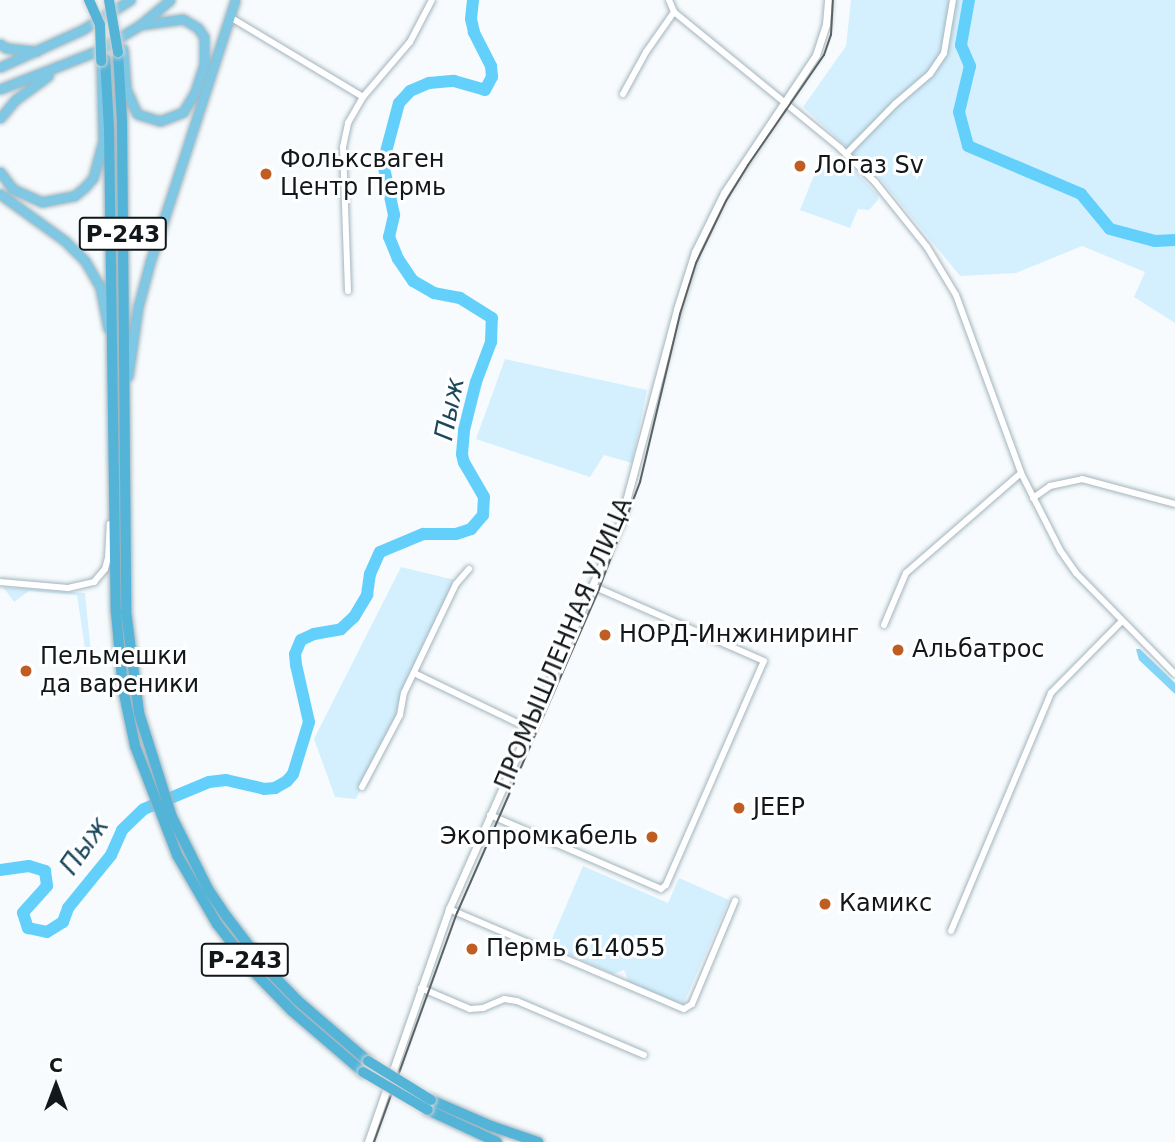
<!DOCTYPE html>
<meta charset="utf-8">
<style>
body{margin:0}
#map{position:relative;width:1175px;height:1142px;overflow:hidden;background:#f7fbfd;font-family:"DejaVu Sans",sans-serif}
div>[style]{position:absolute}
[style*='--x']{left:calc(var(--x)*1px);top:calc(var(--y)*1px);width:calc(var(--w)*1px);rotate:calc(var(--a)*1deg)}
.green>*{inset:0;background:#d4f0fe}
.forest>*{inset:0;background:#83d5f8}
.river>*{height:12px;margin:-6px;padding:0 6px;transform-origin:6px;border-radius:6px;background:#63d0fc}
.roads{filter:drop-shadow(0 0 2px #a3b5be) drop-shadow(0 0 2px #a3b5be)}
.minor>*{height:6px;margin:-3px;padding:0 3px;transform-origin:3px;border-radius:3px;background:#fff}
.tertiary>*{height:7px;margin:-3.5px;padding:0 3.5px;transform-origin:3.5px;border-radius:3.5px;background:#fff}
.primary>*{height:9px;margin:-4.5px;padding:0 4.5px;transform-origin:4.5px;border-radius:4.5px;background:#7fc7e2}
.trunk>*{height:10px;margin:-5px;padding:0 5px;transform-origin:5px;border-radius:5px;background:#54b4d8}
.tram>*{height:2px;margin:-1px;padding:0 1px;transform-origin:1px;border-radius:1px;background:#5c6164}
.bridges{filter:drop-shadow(0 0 2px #d4d5d6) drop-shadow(0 0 2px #d4d5d6)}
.trunk-bridge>*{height:10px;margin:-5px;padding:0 5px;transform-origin:5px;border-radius:5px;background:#54b4d8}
.dots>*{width:19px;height:19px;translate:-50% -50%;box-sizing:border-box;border:4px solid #fff;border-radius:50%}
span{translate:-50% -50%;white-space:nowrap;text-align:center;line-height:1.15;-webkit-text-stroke:6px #fff;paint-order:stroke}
.shield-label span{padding:2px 5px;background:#fff;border:2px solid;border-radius:5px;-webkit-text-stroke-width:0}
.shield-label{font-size:23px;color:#11171a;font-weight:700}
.poi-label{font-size:24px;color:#11171a}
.left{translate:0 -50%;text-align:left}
.right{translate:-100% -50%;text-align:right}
.street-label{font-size:24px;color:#11171a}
.water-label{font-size:26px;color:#1b495c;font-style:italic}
.north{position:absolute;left:21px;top:1051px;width:70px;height:70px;-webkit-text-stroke:5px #fff;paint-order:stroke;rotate:0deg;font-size:19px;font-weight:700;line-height:28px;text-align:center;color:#11171a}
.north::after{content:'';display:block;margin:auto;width:24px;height:32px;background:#11171a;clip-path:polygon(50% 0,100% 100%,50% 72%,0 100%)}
</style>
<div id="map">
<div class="green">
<i style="clip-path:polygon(851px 0,1175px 0,1175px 323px,1134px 297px,1145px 272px,1082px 246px,1016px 273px,960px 276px,878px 176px,803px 107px,846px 46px)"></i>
<i style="clip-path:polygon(831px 151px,833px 157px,856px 172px,878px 195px,878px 200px,869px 210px,858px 209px,850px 228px,800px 210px,821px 158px)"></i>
<i style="clip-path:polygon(505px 359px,647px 390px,632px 463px,604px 455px,590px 477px,476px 439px)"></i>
<i style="clip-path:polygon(401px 567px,459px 581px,356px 799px,335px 797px,314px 739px)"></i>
<i style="clip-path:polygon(3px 587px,85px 593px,91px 653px,86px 655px,77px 595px,29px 591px,14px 602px)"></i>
<i style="clip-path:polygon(583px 866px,668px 903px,679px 878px,729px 900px,683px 1005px,629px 982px,624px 970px,613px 974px,549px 946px)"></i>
</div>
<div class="forest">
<i style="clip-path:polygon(1136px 649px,1140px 649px,1175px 683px,1175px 694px,1139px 660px)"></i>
</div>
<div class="river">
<i style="--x:969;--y:0;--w:46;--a:100.1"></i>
<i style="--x:961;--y:45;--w:23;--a:67"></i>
<i style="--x:970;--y:66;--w:47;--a:103.4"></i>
<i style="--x:959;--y:112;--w:35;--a:75"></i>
<i style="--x:968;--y:146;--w:123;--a:23"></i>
<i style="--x:1081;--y:194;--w:45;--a:50.4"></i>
<i style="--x:1110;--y:229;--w:47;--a:14.9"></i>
<i style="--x:1155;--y:241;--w:20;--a:-3"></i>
<i style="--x:0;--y:870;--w:29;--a:-8"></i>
<i style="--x:29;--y:866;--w:17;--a:17"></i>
<i style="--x:45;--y:871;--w:15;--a:82"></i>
<i style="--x:47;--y:886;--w:36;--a:132"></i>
<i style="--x:23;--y:913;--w:16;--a:72"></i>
<i style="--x:28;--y:928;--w:19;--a:12"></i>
<i style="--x:47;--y:932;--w:19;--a:-32"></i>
<i style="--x:63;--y:922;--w:15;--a:-70"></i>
<i style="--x:68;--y:908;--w:68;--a:-50.9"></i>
<i style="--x:111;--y:855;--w:27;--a:-66"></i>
<i style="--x:122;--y:830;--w:30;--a:-44"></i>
<i style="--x:144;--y:809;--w:70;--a:-22.6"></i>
<i style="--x:209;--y:782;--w:17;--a:-7"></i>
<i style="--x:226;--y:780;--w:39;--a:13"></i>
<i style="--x:264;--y:789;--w:11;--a:-5"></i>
<i style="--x:275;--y:788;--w:14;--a:-30"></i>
<i style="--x:287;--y:781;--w:9;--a:-49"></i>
<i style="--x:293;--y:774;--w:54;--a:-72.9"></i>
<i style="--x:309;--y:722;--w:58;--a:-102.8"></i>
<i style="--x:296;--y:665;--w:11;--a:-95"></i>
<i style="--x:295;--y:654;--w:15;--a:-67"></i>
<i style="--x:301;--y:640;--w:14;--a:-25"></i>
<i style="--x:314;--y:634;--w:27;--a:-10"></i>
<i style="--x:341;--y:629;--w:18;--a:-43"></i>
<i style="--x:354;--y:617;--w:26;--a:-59"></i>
<i style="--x:367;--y:595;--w:21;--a:-82"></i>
<i style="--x:370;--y:574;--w:24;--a:-66"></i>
<i style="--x:380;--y:552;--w:47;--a:-22.7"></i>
<i style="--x:423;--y:534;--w:33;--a:0"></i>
<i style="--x:456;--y:534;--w:16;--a:-18"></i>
<i style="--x:471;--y:529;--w:18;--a:-49"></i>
<i style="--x:483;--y:515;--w:18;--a:-87"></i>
<i style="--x:484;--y:497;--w:39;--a:-120"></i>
<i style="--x:464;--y:463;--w:9;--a:-103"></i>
<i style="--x:462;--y:454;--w:24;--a:-85"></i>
<i style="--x:464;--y:430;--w:49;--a:-76"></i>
<i style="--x:476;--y:382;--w:43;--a:-69.4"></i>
<i style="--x:491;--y:342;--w:24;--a:-88"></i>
<i style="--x:492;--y:318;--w:38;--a:-148"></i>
<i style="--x:460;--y:298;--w:26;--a:-169"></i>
<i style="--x:434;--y:293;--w:24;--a:-150"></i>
<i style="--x:413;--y:281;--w:27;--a:-124"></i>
<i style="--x:398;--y:259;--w:24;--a:-112"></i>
<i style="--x:389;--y:237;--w:23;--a:-77"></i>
<i style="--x:394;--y:215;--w:53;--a:-101.9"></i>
<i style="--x:383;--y:163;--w:62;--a:-75.1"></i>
<i style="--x:399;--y:103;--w:16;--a:-47"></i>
<i style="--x:410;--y:91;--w:21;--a:-23"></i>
<i style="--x:429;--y:83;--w:25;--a:-5"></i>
<i style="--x:454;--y:81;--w:32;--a:16"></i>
<i style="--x:485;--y:90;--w:15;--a:-62"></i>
<i style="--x:492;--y:77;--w:11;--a:-95"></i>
<i style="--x:491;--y:66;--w:38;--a:-117"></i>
<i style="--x:474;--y:32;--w:13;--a:-103"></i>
<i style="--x:471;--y:19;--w:19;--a:-84"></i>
</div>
<div class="roads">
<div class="minor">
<i style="--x:669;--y:0;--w:13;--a:67"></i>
<i style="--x:674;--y:12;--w:215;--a:39.3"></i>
<i style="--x:840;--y:148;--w:49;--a:44.2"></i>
<i style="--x:875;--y:182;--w:83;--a:51.3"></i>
<i style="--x:927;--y:247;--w:56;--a:58.9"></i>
<i style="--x:956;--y:295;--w:189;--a:69.9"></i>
<i style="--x:1021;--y:473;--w:86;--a:63.1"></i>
<i style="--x:1060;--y:550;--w:28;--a:55"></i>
<i style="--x:1076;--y:573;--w:141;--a:45.6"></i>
<i style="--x:230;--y:17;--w:155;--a:31"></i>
<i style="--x:623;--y:94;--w:48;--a:-61.3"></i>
<i style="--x:646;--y:52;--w:49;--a:-55"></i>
<i style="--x:846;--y:154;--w:70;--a:-45.6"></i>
<i style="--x:895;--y:104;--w:46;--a:-40.6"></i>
<i style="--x:930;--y:74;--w:25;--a:-56"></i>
<i style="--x:944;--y:53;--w:54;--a:-80.4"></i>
<i style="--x:348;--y:291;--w:144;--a:-92"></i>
<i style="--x:343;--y:147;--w:25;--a:-78"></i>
<i style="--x:348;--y:123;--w:30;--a:-60"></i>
<i style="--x:363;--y:97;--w:72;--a:-49.5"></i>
<i style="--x:410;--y:42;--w:47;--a:-62.4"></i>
<i style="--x:1033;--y:498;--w:21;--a:-35"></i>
<i style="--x:1050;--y:486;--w:33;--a:-12"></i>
<i style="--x:1082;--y:479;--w:96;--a:15"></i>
<i style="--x:0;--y:582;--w:68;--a:5"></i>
<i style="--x:68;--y:588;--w:27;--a:-13"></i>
<i style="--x:94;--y:582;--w:17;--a:-50"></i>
<i style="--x:105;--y:569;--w:11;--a:-75"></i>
<i style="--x:108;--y:558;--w:34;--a:-87"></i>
<i style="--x:884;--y:625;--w:56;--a:-67.1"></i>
<i style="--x:906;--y:573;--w:152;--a:-41"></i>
<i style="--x:414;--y:673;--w:129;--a:25.8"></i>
<i style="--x:362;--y:787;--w:81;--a:-62.2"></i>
<i style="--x:400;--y:715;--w:22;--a:-80"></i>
<i style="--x:404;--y:693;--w:121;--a:-64.5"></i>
<i style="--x:456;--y:584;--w:20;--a:-49"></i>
<i style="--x:490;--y:815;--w:186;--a:23.4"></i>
<i style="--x:661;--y:889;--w:6;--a:-39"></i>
<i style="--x:666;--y:885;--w:244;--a:-66.4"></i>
<i style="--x:764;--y:661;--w:187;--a:-156.3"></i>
<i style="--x:449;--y:909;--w:255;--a:23.1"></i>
<i style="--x:684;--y:1009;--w:9;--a:-32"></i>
<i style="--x:692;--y:1004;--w:112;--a:-67.3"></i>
<i style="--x:951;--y:931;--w:258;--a:-67.2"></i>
<i style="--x:1051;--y:693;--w:101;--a:-45.4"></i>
<i style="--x:421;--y:988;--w:53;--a:23.2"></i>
<i style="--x:470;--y:1009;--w:13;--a:-4"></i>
<i style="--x:483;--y:1008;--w:23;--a:-23"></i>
<i style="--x:504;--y:999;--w:13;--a:9"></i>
<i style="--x:517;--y:1001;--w:138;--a:23"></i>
</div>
<div class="tertiary">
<i style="--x:368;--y:1142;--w:247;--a:-70.8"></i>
<i style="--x:449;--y:909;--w:425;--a:-66.1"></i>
<i style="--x:621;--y:520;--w:218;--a:-75.1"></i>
<i style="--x:677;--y:309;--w:60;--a:-72.5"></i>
<i style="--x:695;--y:252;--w:66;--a:-63.8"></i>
<i style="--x:724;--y:193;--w:166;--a:-56.3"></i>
<i style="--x:816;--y:55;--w:33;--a:-72"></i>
<i style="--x:826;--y:24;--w:24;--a:-85"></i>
</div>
<div class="primary">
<i style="--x:0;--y:44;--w:7;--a:34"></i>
<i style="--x:6;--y:48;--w:31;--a:6"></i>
<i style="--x:123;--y:49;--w:40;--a:85.7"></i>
<i style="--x:126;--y:89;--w:27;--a:66"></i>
<i style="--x:137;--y:114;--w:24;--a:17"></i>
<i style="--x:160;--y:121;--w:25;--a:-21"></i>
<i style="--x:183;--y:112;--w:23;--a:-59"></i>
<i style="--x:195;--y:92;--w:29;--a:-72"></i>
<i style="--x:204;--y:64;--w:27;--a:-90"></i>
<i style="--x:204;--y:37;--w:11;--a:-124"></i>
<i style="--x:198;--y:28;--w:17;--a:-149"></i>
<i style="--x:183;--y:19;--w:43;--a:172.1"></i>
<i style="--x:0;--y:67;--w:90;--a:-24.3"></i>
<i style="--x:82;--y:30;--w:57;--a:-32"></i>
<i style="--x:0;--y:89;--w:104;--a:-21.4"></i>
<i style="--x:97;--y:51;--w:50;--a:-31.2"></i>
<i style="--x:140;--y:25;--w:39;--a:-40"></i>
<i style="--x:0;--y:118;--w:23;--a:-50"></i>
<i style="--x:15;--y:100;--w:41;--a:-36"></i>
<i style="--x:0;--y:172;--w:21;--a:53"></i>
<i style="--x:13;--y:189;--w:32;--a:24"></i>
<i style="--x:42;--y:202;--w:33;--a:-11"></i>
<i style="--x:74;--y:196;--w:13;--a:-39"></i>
<i style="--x:84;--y:188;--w:13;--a:-48"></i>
<i style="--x:93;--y:178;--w:38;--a:-75"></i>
<i style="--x:103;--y:141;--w:80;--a:-91.4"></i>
<i style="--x:0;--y:194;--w:80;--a:35.9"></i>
<i style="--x:65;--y:241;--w:28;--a:45"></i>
<i style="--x:85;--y:261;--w:30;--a:60"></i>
<i style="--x:100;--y:287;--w:42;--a:79"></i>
<i style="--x:128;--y:376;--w:70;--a:-81.8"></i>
<i style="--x:138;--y:307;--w:47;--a:-75.1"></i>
<i style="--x:150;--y:262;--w:275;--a:-72"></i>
</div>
<div class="trunk">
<i style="--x:118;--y:52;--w:70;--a:86.7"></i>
<i style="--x:122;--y:122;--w:489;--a:89.5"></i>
<i style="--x:126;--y:611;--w:103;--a:82.7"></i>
<i style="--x:139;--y:713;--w:109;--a:72.4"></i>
<i style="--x:172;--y:817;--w:80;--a:63.4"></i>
<i style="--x:208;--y:889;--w:34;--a:56"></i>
<i style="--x:227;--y:917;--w:64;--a:52.6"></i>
<i style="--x:266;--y:968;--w:45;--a:45.9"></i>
<i style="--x:297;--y:1000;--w:94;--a:40.7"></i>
<i style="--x:105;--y:59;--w:69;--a:86.7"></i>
<i style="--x:109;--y:128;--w:484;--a:89.2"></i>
<i style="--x:116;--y:612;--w:77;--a:84.8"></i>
<i style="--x:123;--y:689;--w:58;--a:78.1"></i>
<i style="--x:135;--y:746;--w:117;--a:68.9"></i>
<i style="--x:177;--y:855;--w:80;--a:59.9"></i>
<i style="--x:217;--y:924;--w:62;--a:52.2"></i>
<i style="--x:255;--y:973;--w:53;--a:45.8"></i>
<i style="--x:292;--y:1011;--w:94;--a:40.7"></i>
<i style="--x:431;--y:1100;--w:65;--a:23.4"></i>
<i style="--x:491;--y:1126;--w:50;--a:18.8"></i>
<i style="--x:428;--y:1110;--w:76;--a:24.9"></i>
</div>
</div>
<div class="tram">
<i style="--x:374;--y:1142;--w:244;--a:-70.1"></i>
<i style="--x:457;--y:913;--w:354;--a:-66.3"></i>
<i style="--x:599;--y:589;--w:115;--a:-69"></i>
<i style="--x:640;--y:482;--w:173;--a:-76.6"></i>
<i style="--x:680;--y:314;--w:53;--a:-72.6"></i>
<i style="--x:696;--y:263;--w:69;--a:-64.2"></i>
<i style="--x:726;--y:201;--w:42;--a:-58.6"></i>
<i style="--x:748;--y:165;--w:134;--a:-55.4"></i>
<i style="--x:824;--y:55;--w:21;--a:-71"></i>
<i style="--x:831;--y:35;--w:35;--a:-87"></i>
</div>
<div class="bridges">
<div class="trunk-bridge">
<i style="--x:89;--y:0;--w:27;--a:66"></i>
<i style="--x:100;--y:25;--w:36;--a:88"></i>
<i style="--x:109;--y:0;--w:53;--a:80.2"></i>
<i style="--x:368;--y:1061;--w:74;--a:31.8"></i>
<i style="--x:363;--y:1072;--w:75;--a:30.3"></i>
</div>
</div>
<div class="dots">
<i style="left:800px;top:166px;background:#c05d22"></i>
<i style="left:266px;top:174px;background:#c05d22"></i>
<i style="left:605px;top:635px;background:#c05d22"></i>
<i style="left:898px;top:650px;background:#c05d22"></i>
<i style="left:26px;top:671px;background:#c05d22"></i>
<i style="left:739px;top:808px;background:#c05d22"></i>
<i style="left:652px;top:837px;background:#c05d22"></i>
<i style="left:825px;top:904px;background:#c05d22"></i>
<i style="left:472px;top:949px;background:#c05d22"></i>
</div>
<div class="shield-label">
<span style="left:123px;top:234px">Р-243</span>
<span style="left:245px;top:960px">Р-243</span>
</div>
<div class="poi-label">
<span class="left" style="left:280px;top:174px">Фольксваген<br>Центр Пермь</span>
<span class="left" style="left:814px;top:166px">Логаз Sv</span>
<span class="left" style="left:619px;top:635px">НОРД-Инжиниринг</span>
<span class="left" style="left:912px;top:650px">Альбатрос</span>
<span class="left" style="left:40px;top:671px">Пельмешки<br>да вареники</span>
<span class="left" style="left:753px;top:808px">JEEP</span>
<span class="right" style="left:638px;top:837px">Экопромкабель</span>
<span class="left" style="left:839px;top:904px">Камикс</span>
<span class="left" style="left:486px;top:949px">Пермь 614055</span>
</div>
<div class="street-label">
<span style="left:564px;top:644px;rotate:-67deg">ПРОМЫШЛЕННАЯ УЛИЦА</span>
</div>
<div class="water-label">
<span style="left:450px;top:409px;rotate:-79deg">Пыж</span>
<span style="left:85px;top:846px;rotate:-55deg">Пыж</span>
</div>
<div class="north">С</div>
</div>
